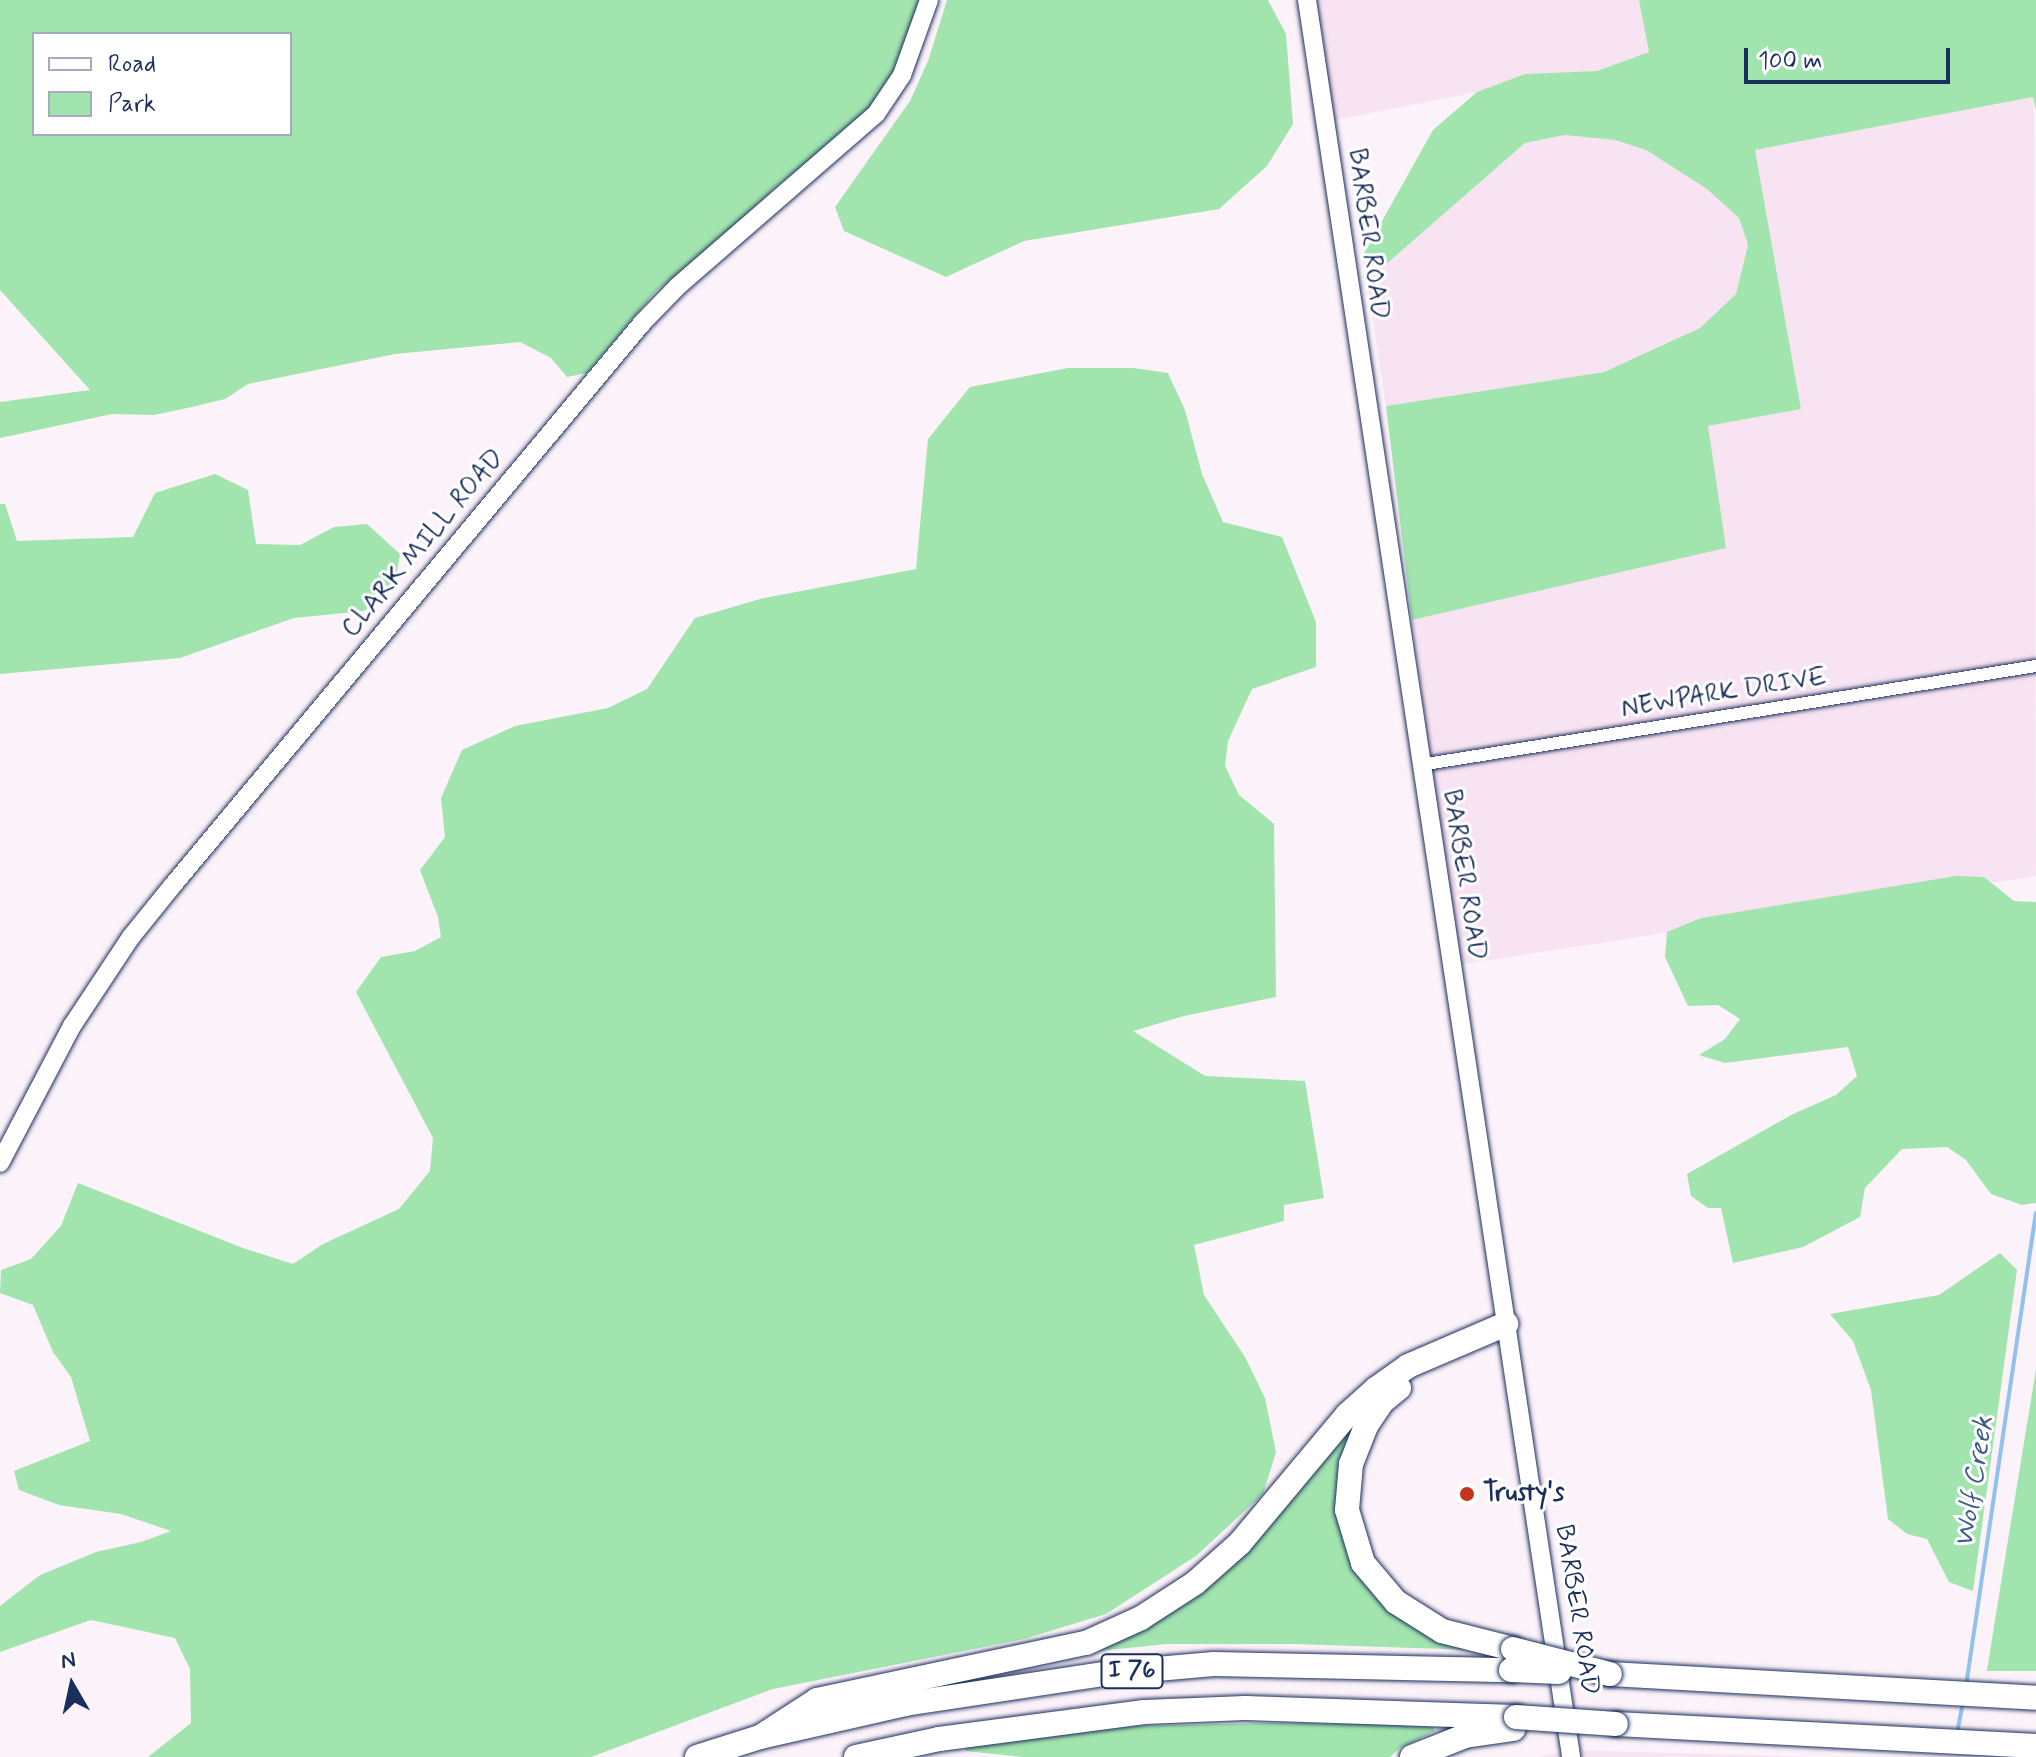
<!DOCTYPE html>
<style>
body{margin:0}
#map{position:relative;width:2036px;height:1757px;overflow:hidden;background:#fcf2f9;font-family:Mynerve,sans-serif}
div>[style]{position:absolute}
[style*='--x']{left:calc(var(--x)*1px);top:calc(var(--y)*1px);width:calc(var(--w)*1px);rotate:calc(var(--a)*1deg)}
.built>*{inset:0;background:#f8e3f2}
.green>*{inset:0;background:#a2e4ae}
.stream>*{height:4px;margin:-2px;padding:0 2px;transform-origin:2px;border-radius:2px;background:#92c1ed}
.roads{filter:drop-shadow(0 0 2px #1b2f5e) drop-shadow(0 0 2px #1b2f5e)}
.street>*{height:12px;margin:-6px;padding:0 6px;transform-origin:6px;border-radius:6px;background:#fff}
.secondary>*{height:18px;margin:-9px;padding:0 9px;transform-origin:9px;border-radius:9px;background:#fff}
.highway>*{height:24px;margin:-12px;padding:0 12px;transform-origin:12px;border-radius:12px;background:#fff}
.bridges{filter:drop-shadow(0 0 2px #1b2f5e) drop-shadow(0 0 2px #1b2f5e)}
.highway-bridge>*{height:24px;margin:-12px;padding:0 12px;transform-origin:12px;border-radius:12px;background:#fff}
.dots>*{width:22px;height:22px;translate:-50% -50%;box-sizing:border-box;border:4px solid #fff;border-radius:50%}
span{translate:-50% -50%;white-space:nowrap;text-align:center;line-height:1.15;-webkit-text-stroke:6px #fff;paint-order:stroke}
.shield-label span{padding:2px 6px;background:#fff;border:2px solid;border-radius:6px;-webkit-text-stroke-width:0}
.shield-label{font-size:24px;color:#1b2f5e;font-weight:700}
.street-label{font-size:26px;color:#1b2f5e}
.poi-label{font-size:26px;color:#1b2f5e;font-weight:700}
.left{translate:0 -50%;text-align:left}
.water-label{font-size:28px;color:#3f5b89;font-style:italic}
.legend{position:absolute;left:32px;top:32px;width:260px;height:104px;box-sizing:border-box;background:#fff;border:2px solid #a4acbf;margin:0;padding:10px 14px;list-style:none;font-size:24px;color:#1b2f5e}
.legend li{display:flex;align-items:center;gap:16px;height:40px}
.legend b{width:40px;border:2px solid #a4acbf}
.north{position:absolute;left:32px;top:1645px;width:80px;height:80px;-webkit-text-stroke:6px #fff;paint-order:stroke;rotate:351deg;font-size:22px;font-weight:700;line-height:32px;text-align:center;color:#1b2f5e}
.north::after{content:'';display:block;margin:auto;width:28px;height:36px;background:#1b2f5e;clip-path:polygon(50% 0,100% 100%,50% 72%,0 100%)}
.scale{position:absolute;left:1744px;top:48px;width:206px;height:36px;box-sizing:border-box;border:4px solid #1b2f5e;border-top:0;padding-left:10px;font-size:24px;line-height:28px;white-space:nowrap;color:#1b2f5e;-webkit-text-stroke:6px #fff;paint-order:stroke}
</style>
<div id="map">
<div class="built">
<i style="clip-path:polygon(1307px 0,1639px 0,1649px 52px,1597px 71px,1525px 74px,1477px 92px,1325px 122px)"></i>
<i style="clip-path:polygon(2034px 97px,2036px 876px,1458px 965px,1412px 620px,1726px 548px,1707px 426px,1801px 409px,1755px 150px)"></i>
<i style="clip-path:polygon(1565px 135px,1615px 140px,1645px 150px,1707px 189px,1739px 218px,1748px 245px,1736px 294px,1700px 328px,1604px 372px,1386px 406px,1363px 255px,1384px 266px,1525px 143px)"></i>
<i style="clip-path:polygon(1570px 1750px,1815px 1757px,1539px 1757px)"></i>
</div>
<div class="green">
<i style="clip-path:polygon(evenodd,0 0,923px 0,905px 53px,887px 87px,863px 119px,777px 186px,705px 255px,656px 291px,587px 373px,567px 377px,551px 358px,520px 342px,395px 354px,248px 384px,225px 399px,192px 407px,154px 415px,112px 414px,0 438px,0 402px,90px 390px,0 290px,0 0,34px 34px,290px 34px,290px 134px,34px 134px,34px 34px)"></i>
<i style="clip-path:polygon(947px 0,1268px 0,1286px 34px,1293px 124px,1267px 166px,1219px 209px,1024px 241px,946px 277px,844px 231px,835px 207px,910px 101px,928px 61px)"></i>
<i style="clip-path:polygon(1639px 0,2036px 0,2036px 110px,2033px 97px,1755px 150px,1801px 409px,1708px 426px,1726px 548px,1412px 620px,1386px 406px,1604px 372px,1700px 328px,1736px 294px,1748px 245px,1739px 218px,1707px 189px,1646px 150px,1615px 140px,1565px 135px,1525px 143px,1384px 266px,1363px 255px,1433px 130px,1477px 92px,1525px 74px,1597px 71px,1649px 52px)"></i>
<i style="clip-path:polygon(1068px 368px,1134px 368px,1168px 373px,1185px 410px,1202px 474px,1223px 522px,1282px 537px,1316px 622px,1316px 667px,1252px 689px,1228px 741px,1225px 766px,1239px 795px,1274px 824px,1276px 997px,1184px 1016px,1133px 1031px,1205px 1076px,1305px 1081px,1324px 1198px,1284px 1205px,1284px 1221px,1194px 1245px,1204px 1295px,1245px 1357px,1265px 1398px,1276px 1452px,1263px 1494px,1196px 1556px,1106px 1614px,1024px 1639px,773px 1689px,591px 1757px,148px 1757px,191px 1723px,190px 1669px,175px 1638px,91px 1620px,0 1652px,0 1606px,40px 1575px,96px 1552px,141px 1542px,171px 1531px,121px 1514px,59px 1505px,19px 1490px,14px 1471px,90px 1441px,71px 1377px,53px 1352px,33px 1305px,0 1293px,1px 1270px,31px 1259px,61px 1226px,78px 1183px,243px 1248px,293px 1264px,323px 1244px,399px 1209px,430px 1171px,433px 1138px,356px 992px,381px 957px,415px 951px,441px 937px,438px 917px,420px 870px,445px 837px,441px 798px,462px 750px,515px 726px,608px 708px,647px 689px,695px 618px,760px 599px,916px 569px,928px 439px,970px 387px)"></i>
<i style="clip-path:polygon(215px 474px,248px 490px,256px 544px,300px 545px,334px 527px,367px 524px,400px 554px,395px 585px,364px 611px,294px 618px,180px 658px,0 674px,0 504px,5px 504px,17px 541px,133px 537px,155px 493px)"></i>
<i style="clip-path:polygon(1956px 876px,1984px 877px,2014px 901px,2036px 902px,2036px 1203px,2022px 1205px,1991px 1194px,1966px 1160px,1947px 1147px,1902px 1149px,1865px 1188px,1860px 1217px,1803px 1247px,1733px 1263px,1721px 1208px,1708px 1208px,1691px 1196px,1687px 1174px,1793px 1114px,1836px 1095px,1857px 1076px,1848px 1047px,1725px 1063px,1699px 1055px,1725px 1039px,1740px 1019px,1718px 1005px,1688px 1006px,1665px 957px,1667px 932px,1701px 918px)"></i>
<i style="clip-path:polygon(2000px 1253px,2017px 1270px,1973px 1591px,1949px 1582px,1927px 1539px,1907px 1534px,1888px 1519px,1871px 1390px,1853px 1341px,1830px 1314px,1939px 1295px)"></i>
<i style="clip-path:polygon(2036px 1369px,2036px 1671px,1987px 1671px,1995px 1620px)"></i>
<i style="clip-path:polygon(1365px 1405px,1348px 1459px,1365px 1577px,1476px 1650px,1293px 1644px,1167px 1644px,1078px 1653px,1148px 1619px)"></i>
<i style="clip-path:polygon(1273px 1723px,1385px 1724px,1433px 1727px,1435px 1731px,1400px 1748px,1390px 1757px,1024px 1757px,966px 1751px,965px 1746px,1129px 1726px)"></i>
</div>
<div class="stream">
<i style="--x:1966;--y:1686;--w:478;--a:-81.6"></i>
<i style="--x:1957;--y:1733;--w:32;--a:-79"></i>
</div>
<div class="roads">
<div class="street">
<i style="--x:1420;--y:765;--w:624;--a:-9.13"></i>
</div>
<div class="secondary">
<i style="--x:1307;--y:0;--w:1777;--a:81.45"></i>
<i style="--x:0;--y:1163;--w:155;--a:-62.3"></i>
<i style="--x:72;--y:1026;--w:107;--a:-56.5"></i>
<i style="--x:131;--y:937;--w:67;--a:-51.1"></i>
<i style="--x:173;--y:885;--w:733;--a:-50.14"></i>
<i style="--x:643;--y:322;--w:50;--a:-45.8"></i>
<i style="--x:678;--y:286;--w:262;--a:-41"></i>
<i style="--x:876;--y:114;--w:47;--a:-56.3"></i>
<i style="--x:902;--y:75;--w:80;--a:-70.2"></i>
</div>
<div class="highway">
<i style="--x:1399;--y:1388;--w:22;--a:141"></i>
<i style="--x:1382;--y:1402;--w:29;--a:124"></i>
<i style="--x:1366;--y:1426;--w:41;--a:111.5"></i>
<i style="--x:1351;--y:1464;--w:46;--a:95"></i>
<i style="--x:1347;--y:1510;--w:55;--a:73.2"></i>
<i style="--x:1363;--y:1563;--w:51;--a:49.8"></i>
<i style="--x:1396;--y:1602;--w:54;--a:32.2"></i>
<i style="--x:1442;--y:1631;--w:73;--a:14.2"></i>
<i style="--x:1610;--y:1674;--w:427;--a:3.2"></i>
<i style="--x:1616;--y:1724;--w:421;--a:3"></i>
<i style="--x:760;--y:1737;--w:68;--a:-33"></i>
<i style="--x:817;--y:1700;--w:275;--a:-12"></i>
<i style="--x:1086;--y:1643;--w:60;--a:-24.4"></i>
<i style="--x:1141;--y:1618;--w:64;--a:-32.9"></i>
<i style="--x:1195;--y:1583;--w:60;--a:-41.6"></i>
<i style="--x:1240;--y:1543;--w:167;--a:-50.1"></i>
<i style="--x:1347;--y:1415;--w:40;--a:-42"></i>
<i style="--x:1377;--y:1388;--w:38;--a:-35"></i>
<i style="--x:1408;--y:1366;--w:107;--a:-23.2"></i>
<i style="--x:697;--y:1757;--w:66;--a:-17.6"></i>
<i style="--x:760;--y:1737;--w:149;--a:-12.8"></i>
<i style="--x:905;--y:1704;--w:208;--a:-8.6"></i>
<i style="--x:1111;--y:1673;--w:103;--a:-5"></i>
<i style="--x:1214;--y:1664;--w:297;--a:1.2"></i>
<i style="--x:856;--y:1757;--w:85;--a:-12.2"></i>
<i style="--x:939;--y:1739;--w:207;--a:-7.5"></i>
<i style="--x:1144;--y:1712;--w:101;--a:-2.3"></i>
<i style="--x:1245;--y:1708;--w:271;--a:1.9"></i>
<i style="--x:1412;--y:1757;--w:57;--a:-21.6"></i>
<i style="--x:1465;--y:1736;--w:49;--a:-8.3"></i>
</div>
</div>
<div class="bridges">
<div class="highway-bridge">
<i style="--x:1513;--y:1649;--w:100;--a:14.5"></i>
<i style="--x:1511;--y:1670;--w:48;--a:2.4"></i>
<i style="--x:1516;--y:1717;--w:100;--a:4"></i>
</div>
</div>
<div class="dots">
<i style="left:1467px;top:1494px;background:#c8321e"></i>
</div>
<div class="shield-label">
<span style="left:1132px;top:1671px">I 76</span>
</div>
<div class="street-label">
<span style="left:1367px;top:234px;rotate:82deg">BARBER ROAD</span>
<span style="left:424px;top:544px;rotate:-50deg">CLARK MILL ROAD</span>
<span style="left:1724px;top:694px;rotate:-9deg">NEWPARK DRIVE</span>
<span style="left:1463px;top:875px;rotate:81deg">BARBER ROAD</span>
<span style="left:1576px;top:1610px;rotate:81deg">BARBER ROAD</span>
</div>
<div class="poi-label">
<span class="left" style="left:1483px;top:1494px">Trusty's</span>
</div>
<div class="water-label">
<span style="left:1975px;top:1482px;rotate:-81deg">Wolf Creek</span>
</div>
<ul class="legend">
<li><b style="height:10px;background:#fff"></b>Road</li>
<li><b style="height:22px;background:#a2e4ae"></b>Park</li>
</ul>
<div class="north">N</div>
<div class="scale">100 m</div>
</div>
